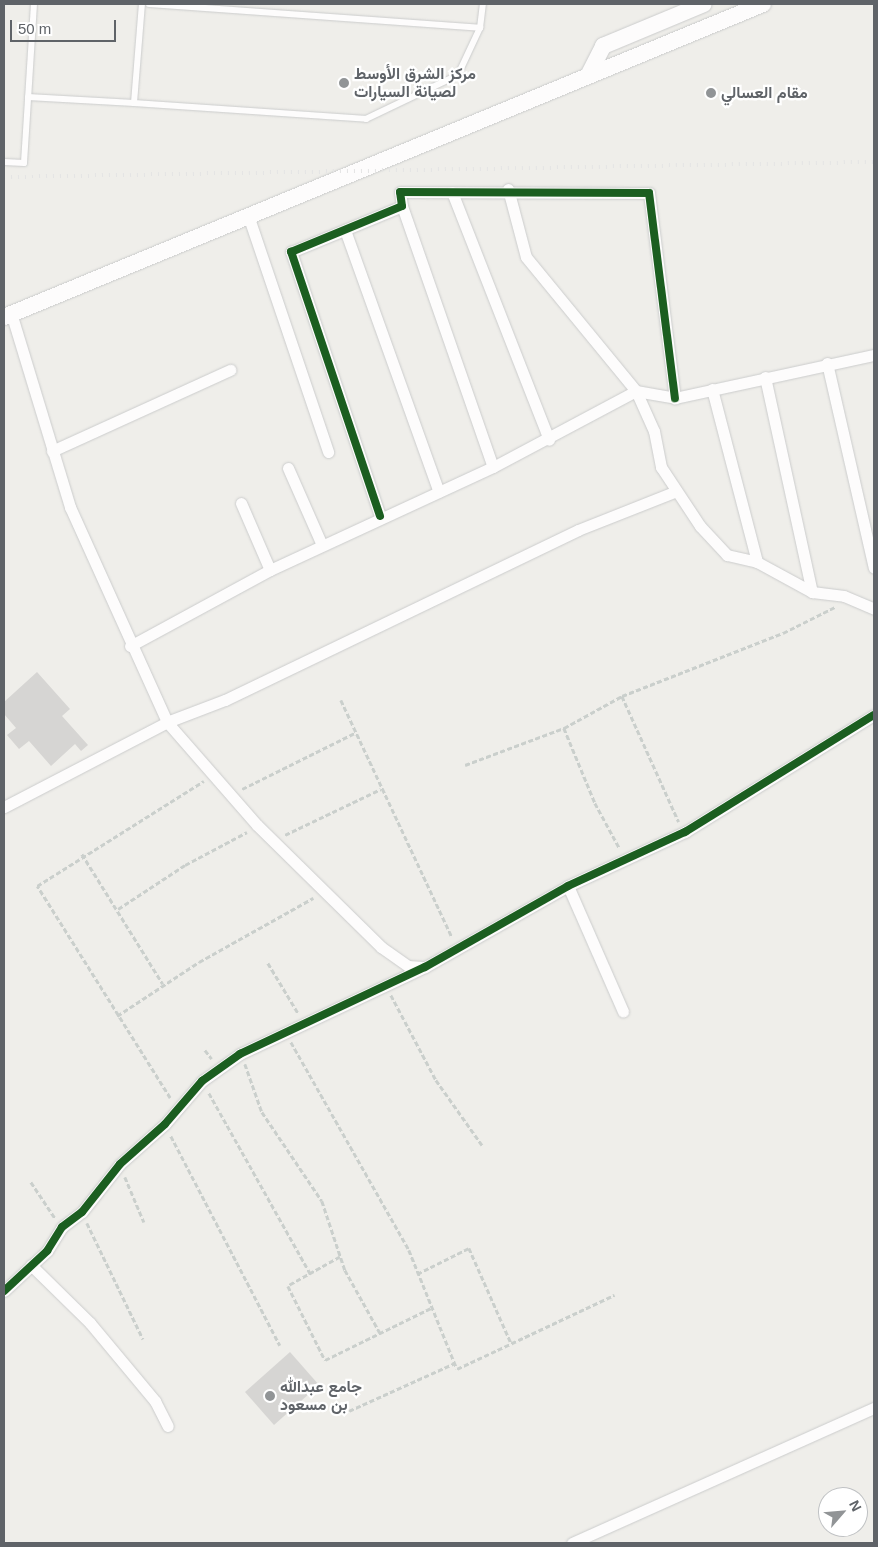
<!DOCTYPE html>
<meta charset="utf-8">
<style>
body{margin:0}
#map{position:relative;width:878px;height:1547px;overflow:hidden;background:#efeeea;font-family:Arial,Vazirmatn,sans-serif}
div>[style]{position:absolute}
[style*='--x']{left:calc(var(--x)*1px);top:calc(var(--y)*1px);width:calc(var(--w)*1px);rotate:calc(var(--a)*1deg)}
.building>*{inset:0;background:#d6d5d3}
.path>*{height:2.5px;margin-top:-1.25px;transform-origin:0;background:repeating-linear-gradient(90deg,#cacfcc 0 5px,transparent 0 7.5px)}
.roads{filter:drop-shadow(0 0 1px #cbcccc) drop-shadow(0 0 1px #cbcccc)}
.lane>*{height:5.5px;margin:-2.75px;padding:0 2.75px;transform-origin:2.75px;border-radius:2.75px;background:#fdfcfc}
.street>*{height:11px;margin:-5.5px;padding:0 5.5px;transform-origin:5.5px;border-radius:5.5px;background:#fdfcfc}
.secondary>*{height:16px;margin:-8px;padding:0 8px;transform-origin:8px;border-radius:8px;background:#fdfcfc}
.rail>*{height:4px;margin-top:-2px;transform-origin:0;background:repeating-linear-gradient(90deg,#e4e4e4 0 1px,transparent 0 7px)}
.cycleway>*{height:8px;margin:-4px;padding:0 4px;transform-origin:4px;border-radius:4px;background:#1b5e20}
.dots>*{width:14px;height:14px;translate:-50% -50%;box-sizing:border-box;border:2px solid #fff;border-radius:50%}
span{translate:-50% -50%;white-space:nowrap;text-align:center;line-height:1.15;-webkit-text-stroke:4.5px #fff;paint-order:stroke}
.poi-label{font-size:16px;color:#5f6368;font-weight:700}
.left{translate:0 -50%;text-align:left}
.frame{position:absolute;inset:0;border:5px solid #5f6368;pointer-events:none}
.north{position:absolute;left:818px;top:1487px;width:50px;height:50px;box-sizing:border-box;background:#fff;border:1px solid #bfc1c3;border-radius:50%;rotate:63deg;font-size:14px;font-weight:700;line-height:20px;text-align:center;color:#5f6368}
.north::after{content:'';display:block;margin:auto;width:18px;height:22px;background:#919496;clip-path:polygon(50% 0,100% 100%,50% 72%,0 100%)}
.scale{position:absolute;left:10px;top:20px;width:106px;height:22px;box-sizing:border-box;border:2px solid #5f6368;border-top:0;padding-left:6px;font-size:15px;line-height:18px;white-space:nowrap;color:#5f6368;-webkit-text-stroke:4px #fff;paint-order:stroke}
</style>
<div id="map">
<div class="building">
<i style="clip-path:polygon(37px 672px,70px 709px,62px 716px,88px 745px,81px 751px,75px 744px,51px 766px,29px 741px,19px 749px,7px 735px,16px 728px,4px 714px,4px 702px)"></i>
<i style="clip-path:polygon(290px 1352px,319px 1385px,274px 1425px,245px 1392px)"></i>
</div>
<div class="path">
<i style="--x:622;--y:696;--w:138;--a:65.7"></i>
<i style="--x:341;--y:700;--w:262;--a:64.9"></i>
<i style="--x:564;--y:728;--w:81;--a:67.5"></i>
<i style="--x:595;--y:803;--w:52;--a:61.5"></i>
<i style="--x:465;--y:765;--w:106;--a:-20.5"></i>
<i style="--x:564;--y:728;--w:66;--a:-28.9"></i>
<i style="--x:622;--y:696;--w:173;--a:-21.4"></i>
<i style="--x:783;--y:633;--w:58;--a:-26.6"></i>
<i style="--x:242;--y:789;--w:126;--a:-26.4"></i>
<i style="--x:285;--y:835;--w:106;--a:-25.6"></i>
<i style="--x:82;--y:854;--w:153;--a:58.1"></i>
<i style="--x:118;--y:909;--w:80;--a:-33.3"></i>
<i style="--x:185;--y:865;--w:70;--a:-28"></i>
<i style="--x:268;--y:963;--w:58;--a:59"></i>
<i style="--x:391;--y:995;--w:96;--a:62.1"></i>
<i style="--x:436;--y:1080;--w:80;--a:54.7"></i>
<i style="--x:117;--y:1016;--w:98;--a:-33.4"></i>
<i style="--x:199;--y:962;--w:131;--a:-29.3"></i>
<i style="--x:291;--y:1042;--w:239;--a:60.4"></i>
<i style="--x:409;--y:1250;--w:128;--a:68"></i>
<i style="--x:457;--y:1369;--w:174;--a:-25.2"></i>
<i style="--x:205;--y:1050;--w:11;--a:52"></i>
<i style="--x:245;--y:1064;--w:51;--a:70.5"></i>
<i style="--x:262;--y:1112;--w:107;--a:56"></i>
<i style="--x:322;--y:1201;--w:73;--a:71.6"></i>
<i style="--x:345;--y:1270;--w:72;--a:60.9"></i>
<i style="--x:209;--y:1093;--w:209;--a:60.7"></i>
<i style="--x:170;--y:1098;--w:250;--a:-122.1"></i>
<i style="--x:37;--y:886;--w:197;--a:-32.2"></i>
<i style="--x:171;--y:1136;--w:236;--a:62.5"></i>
<i style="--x:125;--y:1177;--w:49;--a:67.1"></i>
<i style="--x:31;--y:1182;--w:43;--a:56.3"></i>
<i style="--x:87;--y:1223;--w:129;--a:64.2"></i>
<i style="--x:340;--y:1257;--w:60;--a:150.9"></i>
<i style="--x:288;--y:1286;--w:83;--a:63.4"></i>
<i style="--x:325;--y:1360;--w:120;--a:-26.1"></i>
<i style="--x:417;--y:1274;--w:58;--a:-26.6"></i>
<i style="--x:469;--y:1248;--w:104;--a:66.1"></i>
<i style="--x:349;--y:1411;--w:116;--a:-24.4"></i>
</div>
<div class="roads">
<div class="lane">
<i style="--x:149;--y:4;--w:332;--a:4.1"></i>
<i style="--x:28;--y:97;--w:106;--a:3.2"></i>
<i style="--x:134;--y:103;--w:99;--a:-85.4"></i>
<i style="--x:134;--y:103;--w:233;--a:3.9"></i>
<i style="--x:366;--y:119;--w:102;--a:-25.6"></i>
<i style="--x:458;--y:75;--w:52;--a:-64.9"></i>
<i style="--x:480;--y:28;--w:24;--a:-83"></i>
<i style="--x:4;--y:162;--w:20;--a:3"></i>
<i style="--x:24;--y:163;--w:159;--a:-86.4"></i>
</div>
<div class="street">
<i style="--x:508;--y:189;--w:70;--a:75.2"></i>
<i style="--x:526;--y:257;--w:173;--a:50.6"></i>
<i style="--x:636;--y:391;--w:44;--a:65.8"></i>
<i style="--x:654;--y:431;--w:37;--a:79"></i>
<i style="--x:661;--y:467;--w:71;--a:56.5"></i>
<i style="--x:700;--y:526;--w:40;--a:47"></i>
<i style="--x:727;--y:555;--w:31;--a:13"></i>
<i style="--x:757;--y:562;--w:63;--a:28.6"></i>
<i style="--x:812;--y:592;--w:32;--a:7"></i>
<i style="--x:844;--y:596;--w:33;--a:23"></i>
<i style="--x:452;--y:192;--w:266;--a:68.6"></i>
<i style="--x:402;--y:206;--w:276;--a:70.8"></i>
<i style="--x:249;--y:218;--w:247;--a:71.3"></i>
<i style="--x:345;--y:230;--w:278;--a:70.3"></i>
<i style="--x:12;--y:316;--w:200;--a:73.1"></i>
<i style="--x:70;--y:507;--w:236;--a:65.7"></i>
<i style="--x:167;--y:722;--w:137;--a:48.9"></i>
<i style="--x:257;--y:825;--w:174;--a:44.5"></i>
<i style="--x:381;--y:947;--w:33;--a:35"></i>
<i style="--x:408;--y:966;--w:15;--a:4"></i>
<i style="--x:827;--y:363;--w:210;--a:77.1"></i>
<i style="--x:765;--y:377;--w:220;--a:77.7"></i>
<i style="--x:712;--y:389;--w:179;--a:75.4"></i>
<i style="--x:52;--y:451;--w:196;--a:-24.5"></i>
<i style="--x:288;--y:468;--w:84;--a:66.2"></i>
<i style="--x:241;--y:503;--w:73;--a:66.6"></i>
<i style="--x:380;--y:516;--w:279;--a:-108.6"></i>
<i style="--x:291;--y:252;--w:120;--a:-22.5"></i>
<i style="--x:402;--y:206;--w:14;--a:-98"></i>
<i style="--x:400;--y:192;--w:249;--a:0.2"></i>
<i style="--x:649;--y:193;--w:207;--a:82.8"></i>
<i style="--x:130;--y:646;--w:159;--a:-28.5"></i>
<i style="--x:270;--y:570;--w:246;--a:-24.8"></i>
<i style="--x:493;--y:467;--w:162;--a:-28"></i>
<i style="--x:636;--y:391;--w:40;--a:10"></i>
<i style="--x:675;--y:398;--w:204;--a:-12.2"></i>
<i style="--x:4;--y:807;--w:184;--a:-27.5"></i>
<i style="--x:167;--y:722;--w:62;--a:-20.8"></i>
<i style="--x:225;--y:700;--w:392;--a:-25.7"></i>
<i style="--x:578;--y:530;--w:103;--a:-21.6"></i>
<i style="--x:568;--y:886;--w:137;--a:66.3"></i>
<i style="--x:31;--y:1265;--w:83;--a:44.5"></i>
<i style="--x:90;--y:1323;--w:102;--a:50.2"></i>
<i style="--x:155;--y:1401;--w:28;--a:63"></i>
<i style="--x:4;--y:1291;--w:59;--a:-42.9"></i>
<i style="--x:47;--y:1251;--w:28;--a:-58"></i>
<i style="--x:62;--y:1227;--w:25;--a:-37"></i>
<i style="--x:82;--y:1212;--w:61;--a:-51.6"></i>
<i style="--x:120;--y:1164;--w:60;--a:-41.6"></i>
<i style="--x:165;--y:1124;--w:57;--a:-49.3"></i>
<i style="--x:202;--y:1081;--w:47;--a:-35.4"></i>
<i style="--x:240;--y:1054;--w:204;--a:-25.2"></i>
<i style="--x:425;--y:967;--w:164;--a:-29.5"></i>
<i style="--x:568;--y:886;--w:129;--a:-24.8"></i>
<i style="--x:685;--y:832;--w:222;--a:-31.8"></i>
<i style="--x:572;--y:1543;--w:331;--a:-24.1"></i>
</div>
<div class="secondary">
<i style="--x:588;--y:76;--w:34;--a:-63"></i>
<i style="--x:603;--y:46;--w:109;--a:-22.6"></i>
<i style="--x:4;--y:317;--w:821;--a:-22.41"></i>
</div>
</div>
<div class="rail">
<i style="--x:4;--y:177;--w:870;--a:-0.99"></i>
</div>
<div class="cycleway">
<i style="--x:380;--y:516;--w:279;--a:-108.6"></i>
<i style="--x:291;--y:252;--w:120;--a:-22.5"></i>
<i style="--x:402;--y:206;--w:14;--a:-98"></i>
<i style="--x:400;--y:192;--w:249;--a:0.2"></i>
<i style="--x:649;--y:193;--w:207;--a:82.8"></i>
<i style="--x:4;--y:1291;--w:59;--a:-42.9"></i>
<i style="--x:47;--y:1251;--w:28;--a:-58"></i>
<i style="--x:62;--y:1227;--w:25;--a:-37"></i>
<i style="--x:82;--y:1212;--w:61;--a:-51.6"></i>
<i style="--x:120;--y:1164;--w:60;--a:-41.6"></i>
<i style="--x:165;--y:1124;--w:57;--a:-49.3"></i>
<i style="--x:202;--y:1081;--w:47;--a:-35.4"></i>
<i style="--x:240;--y:1054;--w:204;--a:-25.2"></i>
<i style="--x:425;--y:967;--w:164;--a:-29.5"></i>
<i style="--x:568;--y:886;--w:129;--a:-24.8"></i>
<i style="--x:685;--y:832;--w:222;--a:-31.8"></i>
</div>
<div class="dots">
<i style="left:344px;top:83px;background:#919496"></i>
<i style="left:711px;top:93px;background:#919496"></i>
<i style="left:270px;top:1396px;background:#919496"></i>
</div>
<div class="poi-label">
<span class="left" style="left:354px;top:83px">مركز الشرق الأوسط<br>لصيانة السيارات</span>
<span class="left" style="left:721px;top:93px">مقام العسالي</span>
<span class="left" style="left:280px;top:1396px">جامع عبدالله<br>بن مسعود</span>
</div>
<div class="frame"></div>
<div class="north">N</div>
<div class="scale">50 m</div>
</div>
